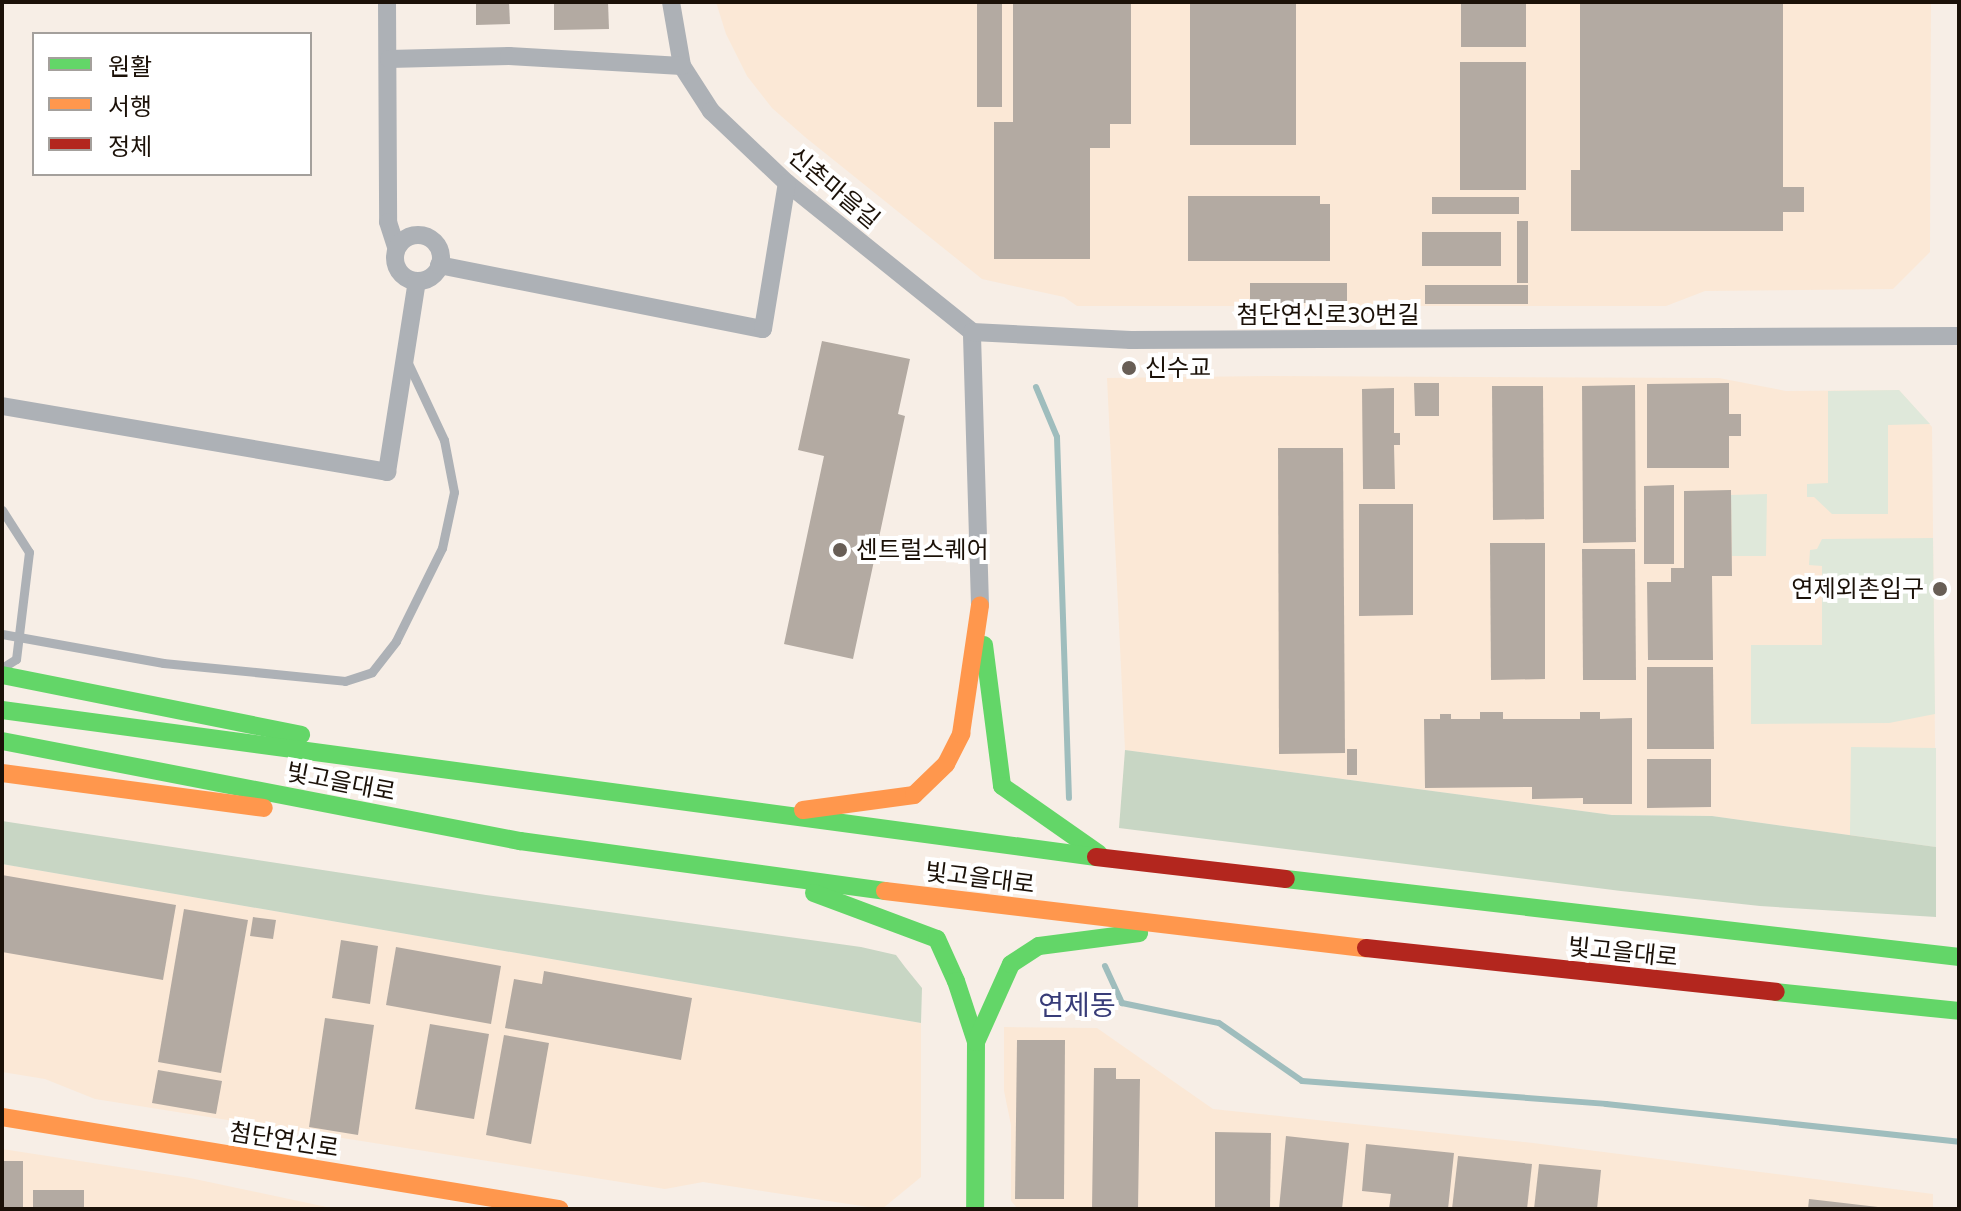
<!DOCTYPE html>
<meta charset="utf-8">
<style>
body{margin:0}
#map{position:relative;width:1961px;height:1211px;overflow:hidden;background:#f7eee6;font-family:Figtree,"Noto Sans KR",sans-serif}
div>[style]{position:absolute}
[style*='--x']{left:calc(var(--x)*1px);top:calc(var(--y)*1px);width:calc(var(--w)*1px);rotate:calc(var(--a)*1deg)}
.built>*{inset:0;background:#fbe8d6}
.green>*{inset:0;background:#dfe8da}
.forest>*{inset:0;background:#c8d6c4}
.stream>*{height:6px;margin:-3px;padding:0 3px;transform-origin:3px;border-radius:3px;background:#9fbdbd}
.building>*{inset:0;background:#b3aaa2}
.lane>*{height:9px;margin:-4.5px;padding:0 4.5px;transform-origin:4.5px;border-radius:4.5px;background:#adb1b6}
.street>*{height:18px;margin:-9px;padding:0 9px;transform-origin:9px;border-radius:9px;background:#adb1b6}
.street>.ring{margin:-9px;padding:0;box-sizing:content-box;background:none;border:18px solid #adb1b6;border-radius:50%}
.fast>*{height:18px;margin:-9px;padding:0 9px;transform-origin:9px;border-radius:9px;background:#63d668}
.slow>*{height:18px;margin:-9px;padding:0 9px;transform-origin:9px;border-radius:9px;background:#ff974d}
.jam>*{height:18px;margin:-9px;padding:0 9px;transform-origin:9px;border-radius:9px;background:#b3261e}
.dots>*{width:22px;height:22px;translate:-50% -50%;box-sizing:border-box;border:4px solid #fff;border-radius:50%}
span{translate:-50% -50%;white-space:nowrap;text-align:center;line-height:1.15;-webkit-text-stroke:8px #fff;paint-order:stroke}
.street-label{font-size:24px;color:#1b1108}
.poi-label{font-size:24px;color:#1b1108}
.left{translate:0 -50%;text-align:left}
.right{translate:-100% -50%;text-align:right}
.quarter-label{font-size:28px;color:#383c78}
.frame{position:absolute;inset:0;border:4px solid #1b1108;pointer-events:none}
.legend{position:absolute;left:32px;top:32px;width:280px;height:144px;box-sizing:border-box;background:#fff;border:2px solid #a4a09c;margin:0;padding:10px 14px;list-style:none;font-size:24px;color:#1b1108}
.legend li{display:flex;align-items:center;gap:16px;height:40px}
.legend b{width:40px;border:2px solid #a4a09c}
</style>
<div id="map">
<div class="built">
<i style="clip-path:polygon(716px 2px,1931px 2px,1930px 252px,1893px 289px,1705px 291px,1666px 306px,1077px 306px,1064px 297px,982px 279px,805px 137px,772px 108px,747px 76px,726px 34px)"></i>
<i style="clip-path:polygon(1267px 376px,1719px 378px,1786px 391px,1899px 390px,1932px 427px,1936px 847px,1712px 816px,1612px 815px,1125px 750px,1107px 378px)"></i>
<i style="clip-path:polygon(2px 864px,921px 1023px,921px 1177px,882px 1209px,703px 1182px,665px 1189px,95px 1099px,45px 1079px,2px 1072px)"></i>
<i style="clip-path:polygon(1004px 1027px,1097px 1028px,1213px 1109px,1533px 1143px,1933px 1194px,1933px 1209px,1018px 1209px,1011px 1201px,1011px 1125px,1004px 1091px)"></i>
<i style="clip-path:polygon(2px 1149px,190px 1178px,336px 1209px,2px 1209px)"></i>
</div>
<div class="green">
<i style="clip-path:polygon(1899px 390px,1930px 424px,1888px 425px,1888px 514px,1832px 514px,1814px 497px,1807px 497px,1807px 484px,1828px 483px,1828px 391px)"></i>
<i style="clip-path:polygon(1767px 494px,1766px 556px,1732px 556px,1731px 495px)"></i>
<i style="clip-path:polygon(1933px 538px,1935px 714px,1889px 723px,1751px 724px,1751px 645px,1822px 645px,1822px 566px,1809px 565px,1810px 550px,1817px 549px,1822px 539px)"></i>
<i style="clip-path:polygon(1851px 747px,1936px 748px,1936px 847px,1850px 835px)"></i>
</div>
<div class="forest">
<i style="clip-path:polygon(1125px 750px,1612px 815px,1712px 816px,1936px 847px,1936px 917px,1760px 906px,1621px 891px,1119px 828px)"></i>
<i style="clip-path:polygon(2px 821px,486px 895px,861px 947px,896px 955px,905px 967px,922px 988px,921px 1023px,2px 864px)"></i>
</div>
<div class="stream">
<i style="--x:1036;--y:387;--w:54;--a:67.2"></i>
<i style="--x:1057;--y:437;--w:361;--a:88.1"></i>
<i style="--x:1105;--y:966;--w:41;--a:65.3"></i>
<i style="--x:1122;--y:1003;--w:99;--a:11.7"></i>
<i style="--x:1219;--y:1023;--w:101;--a:34.9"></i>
<i style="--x:1302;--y:1081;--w:305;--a:4.3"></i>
<i style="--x:1606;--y:1104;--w:355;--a:6.1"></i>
</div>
<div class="building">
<i style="clip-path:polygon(476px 2px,509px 2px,510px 24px,476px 25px)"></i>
<i style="clip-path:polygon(554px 2px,608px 2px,609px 29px,554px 30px)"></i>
<i style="clip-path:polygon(977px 2px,1002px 2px,1002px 107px,977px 107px)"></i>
<i style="clip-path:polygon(1013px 2px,1131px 2px,1131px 124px,1110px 124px,1110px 148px,1090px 148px,1090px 259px,994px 259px,994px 122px,1013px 122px)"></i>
<i style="clip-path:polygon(1190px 2px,1296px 2px,1296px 145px,1190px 145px)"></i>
<i style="clip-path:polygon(1461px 2px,1526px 2px,1526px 47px,1461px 47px)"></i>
<i style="clip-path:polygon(1580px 2px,1783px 2px,1783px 187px,1804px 187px,1804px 212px,1783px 212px,1783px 231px,1571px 231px,1571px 170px,1580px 170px)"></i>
<i style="clip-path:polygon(1460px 62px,1526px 62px,1526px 190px,1460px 190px)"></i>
<i style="clip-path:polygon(1188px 196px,1320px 196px,1320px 204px,1330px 204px,1330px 261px,1188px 261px)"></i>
<i style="clip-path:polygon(1432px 197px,1519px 197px,1519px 214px,1432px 214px)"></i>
<i style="clip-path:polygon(1517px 221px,1528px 221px,1528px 283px,1517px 283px)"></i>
<i style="clip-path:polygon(1422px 232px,1501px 232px,1501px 266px,1422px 266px)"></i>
<i style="clip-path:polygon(1250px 283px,1347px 283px,1347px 303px,1250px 303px)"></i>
<i style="clip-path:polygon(1425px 285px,1528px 285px,1528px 304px,1425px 304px)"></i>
<i style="clip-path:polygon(822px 341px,910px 359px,898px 414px,905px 416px,853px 659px,784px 644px,824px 456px,798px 450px)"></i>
<i style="clip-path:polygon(1414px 383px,1439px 383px,1439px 416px,1415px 416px)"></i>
<i style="clip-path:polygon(1729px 383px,1729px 414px,1741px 414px,1741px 436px,1729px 436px,1729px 468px,1647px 468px,1647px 384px)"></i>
<i style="clip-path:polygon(1635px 385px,1636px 542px,1583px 543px,1582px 386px)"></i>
<i style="clip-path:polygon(1492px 386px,1543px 386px,1544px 519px,1493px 520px)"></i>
<i style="clip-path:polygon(1394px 388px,1394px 433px,1400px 433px,1400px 445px,1394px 445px,1395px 489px,1363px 489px,1362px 389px)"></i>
<i style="clip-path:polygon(1278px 448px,1343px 448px,1345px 753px,1279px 754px)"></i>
<i style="clip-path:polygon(1674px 485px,1674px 564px,1644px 564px,1644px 486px)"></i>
<i style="clip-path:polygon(1731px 490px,1732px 576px,1712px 576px,1713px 660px,1648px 660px,1647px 582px,1671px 582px,1671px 568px,1684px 568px,1684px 491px)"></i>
<i style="clip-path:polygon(1359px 504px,1413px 504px,1413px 615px,1359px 616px)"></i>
<i style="clip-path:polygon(1490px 543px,1545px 543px,1545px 679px,1491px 680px)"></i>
<i style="clip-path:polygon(1582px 549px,1635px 549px,1636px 680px,1583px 680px)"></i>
<i style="clip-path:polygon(1647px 667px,1713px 667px,1714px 749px,1647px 749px)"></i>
<i style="clip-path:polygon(1480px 712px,1503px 712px,1503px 719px,1580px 719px,1580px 712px,1600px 712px,1600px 719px,1632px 718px,1632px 804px,1583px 804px,1583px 798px,1532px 799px,1532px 787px,1425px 788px,1424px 719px,1440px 719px,1440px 714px,1451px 714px,1451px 719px,1480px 719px)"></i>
<i style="clip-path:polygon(1347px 749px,1357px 749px,1357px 775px,1347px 775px)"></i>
<i style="clip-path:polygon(1647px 759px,1711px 759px,1711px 807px,1647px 808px)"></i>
<i style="clip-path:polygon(2px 875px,176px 905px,163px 980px,2px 952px)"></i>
<i style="clip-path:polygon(184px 909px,248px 920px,221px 1073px,158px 1062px)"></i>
<i style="clip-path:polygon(253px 917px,276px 920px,273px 939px,250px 936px)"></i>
<i style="clip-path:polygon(341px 940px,378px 946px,370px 1004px,332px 998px)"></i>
<i style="clip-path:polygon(396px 947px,501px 966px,491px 1024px,386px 1005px)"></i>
<i style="clip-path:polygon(544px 971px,692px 998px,681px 1060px,505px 1028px,514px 979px,542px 984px)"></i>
<i style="clip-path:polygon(325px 1018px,374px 1025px,358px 1135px,309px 1127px)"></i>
<i style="clip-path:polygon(430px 1024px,489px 1034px,474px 1119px,415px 1109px)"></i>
<i style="clip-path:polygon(504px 1035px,549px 1043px,531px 1144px,486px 1135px)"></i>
<i style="clip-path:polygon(1017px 1040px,1065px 1040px,1064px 1199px,1015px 1199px)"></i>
<i style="clip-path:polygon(1094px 1068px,1116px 1068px,1116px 1079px,1140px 1079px,1138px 1209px,1092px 1209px)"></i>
<i style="clip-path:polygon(158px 1070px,222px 1081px,216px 1114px,152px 1103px)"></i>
<i style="clip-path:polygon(1215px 1132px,1271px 1133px,1270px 1209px,1215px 1209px)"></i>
<i style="clip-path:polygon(1286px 1136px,1349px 1143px,1342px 1209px,1279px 1209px)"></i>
<i style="clip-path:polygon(1366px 1144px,1454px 1153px,1448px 1209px,1389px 1209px,1391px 1194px,1362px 1191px)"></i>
<i style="clip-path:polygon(1458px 1156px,1532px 1164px,1527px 1209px,1452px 1209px)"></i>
<i style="clip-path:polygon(2px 1161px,23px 1161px,23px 1209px,2px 1209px)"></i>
<i style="clip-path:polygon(1539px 1164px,1601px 1170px,1597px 1209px,1534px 1209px)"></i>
<i style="clip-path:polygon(33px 1190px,84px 1190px,84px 1209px,33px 1209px)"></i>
<i style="clip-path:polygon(1809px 1199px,1878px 1207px,1878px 1209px,1808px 1209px)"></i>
</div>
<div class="lane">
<i style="--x:2;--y:510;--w:50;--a:57.3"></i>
<i style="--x:29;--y:552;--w:108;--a:96.9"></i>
<i style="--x:16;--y:659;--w:17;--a:147"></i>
<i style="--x:2;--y:634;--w:164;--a:10.2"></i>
<i style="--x:163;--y:663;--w:183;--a:5.6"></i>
<i style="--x:345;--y:681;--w:28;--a:-18"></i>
<i style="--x:372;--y:672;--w:39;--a:-52"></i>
<i style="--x:396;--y:641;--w:104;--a:-63.7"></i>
<i style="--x:442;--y:548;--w:57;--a:-77.9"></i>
<i style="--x:454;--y:492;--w:53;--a:-100.9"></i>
<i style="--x:444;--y:440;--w:85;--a:-115.1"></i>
</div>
<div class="street">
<i style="--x:387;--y:2;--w:220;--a:89.7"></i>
<i style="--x:388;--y:222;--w:28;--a:72"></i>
<i style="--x:671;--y:2;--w:65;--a:80.2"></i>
<i style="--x:682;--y:66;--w:54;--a:57.2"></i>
<i style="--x:711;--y:111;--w:105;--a:43.5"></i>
<i style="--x:787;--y:183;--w:238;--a:38.8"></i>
<i style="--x:389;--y:59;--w:120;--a:-1.4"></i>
<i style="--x:509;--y:56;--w:173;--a:3.3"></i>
<i class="ring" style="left:395px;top:235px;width:28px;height:28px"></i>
<i style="--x:439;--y:265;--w:330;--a:11.2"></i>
<i style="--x:763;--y:329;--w:148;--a:-80.7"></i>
<i style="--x:2;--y:406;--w:391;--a:9.7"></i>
<i style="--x:387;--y:472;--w:193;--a:-81.1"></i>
<i style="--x:980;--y:605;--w:273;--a:-91.7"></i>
<i style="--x:972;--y:332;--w:159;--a:2.9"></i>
<i style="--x:1131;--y:340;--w:828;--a:-0.28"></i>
</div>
<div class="fast">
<i style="--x:984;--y:645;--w:142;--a:82.7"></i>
<i style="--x:1002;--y:786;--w:118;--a:35"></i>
<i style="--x:2;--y:675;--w:305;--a:11.3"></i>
<i style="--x:2;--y:710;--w:1104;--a:7.65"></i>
<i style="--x:2;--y:741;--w:528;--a:10.93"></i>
<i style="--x:520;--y:841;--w:368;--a:7.8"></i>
<i style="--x:1286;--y:879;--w:678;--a:6.61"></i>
<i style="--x:814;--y:893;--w:131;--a:20.5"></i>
<i style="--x:937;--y:939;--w:46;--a:65.7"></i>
<i style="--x:956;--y:981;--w:64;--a:71.8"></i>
<i style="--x:976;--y:1042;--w:167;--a:90.3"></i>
<i style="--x:1776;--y:992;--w:184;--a:5.9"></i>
<i style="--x:976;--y:1042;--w:85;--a:-65.8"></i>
<i style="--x:1011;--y:964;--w:33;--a:-33"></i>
<i style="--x:1039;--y:946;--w:101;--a:-7.4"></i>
</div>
<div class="slow">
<i style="--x:2;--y:773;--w:264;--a:7.6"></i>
<i style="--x:803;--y:810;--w:112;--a:-7.7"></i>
<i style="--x:914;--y:795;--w:45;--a:-44.1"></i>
<i style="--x:946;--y:764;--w:34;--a:-63"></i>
<i style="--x:961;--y:734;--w:130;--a:-81.6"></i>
<i style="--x:885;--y:891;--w:484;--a:6.8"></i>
<i style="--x:2;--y:1117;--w:565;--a:9.38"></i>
</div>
<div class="jam">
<i style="--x:1096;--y:857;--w:191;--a:6.6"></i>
<i style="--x:1366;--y:948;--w:412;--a:6.1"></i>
</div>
<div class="dots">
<i style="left:1129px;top:368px;background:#685e56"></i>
<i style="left:840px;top:550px;background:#685e56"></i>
<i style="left:1940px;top:589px;background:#685e56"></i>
</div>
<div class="street-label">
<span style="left:834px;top:188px;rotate:40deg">신촌마을길</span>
<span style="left:1328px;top:315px">첨단연신로30번길</span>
<span style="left:341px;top:782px;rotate:11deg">빛고을대로</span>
<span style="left:980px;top:878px;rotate:7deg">빛고을대로</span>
<span style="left:1623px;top:952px;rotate:6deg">빛고을대로</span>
<span style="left:284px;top:1140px;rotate:9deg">첨단연신로</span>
</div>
<div class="poi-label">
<span class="left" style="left:1145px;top:368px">신수교</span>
<span class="left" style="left:856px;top:550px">센트럴스퀘어</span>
<span class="right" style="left:1924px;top:589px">연제외촌입구</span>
</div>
<div class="quarter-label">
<span style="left:1077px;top:1005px">연제동</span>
</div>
<div class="frame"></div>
<ul class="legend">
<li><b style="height:10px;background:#63d668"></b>원활</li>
<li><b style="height:10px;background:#ff974d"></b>서행</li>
<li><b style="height:10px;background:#b3261e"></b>정체</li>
</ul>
</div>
